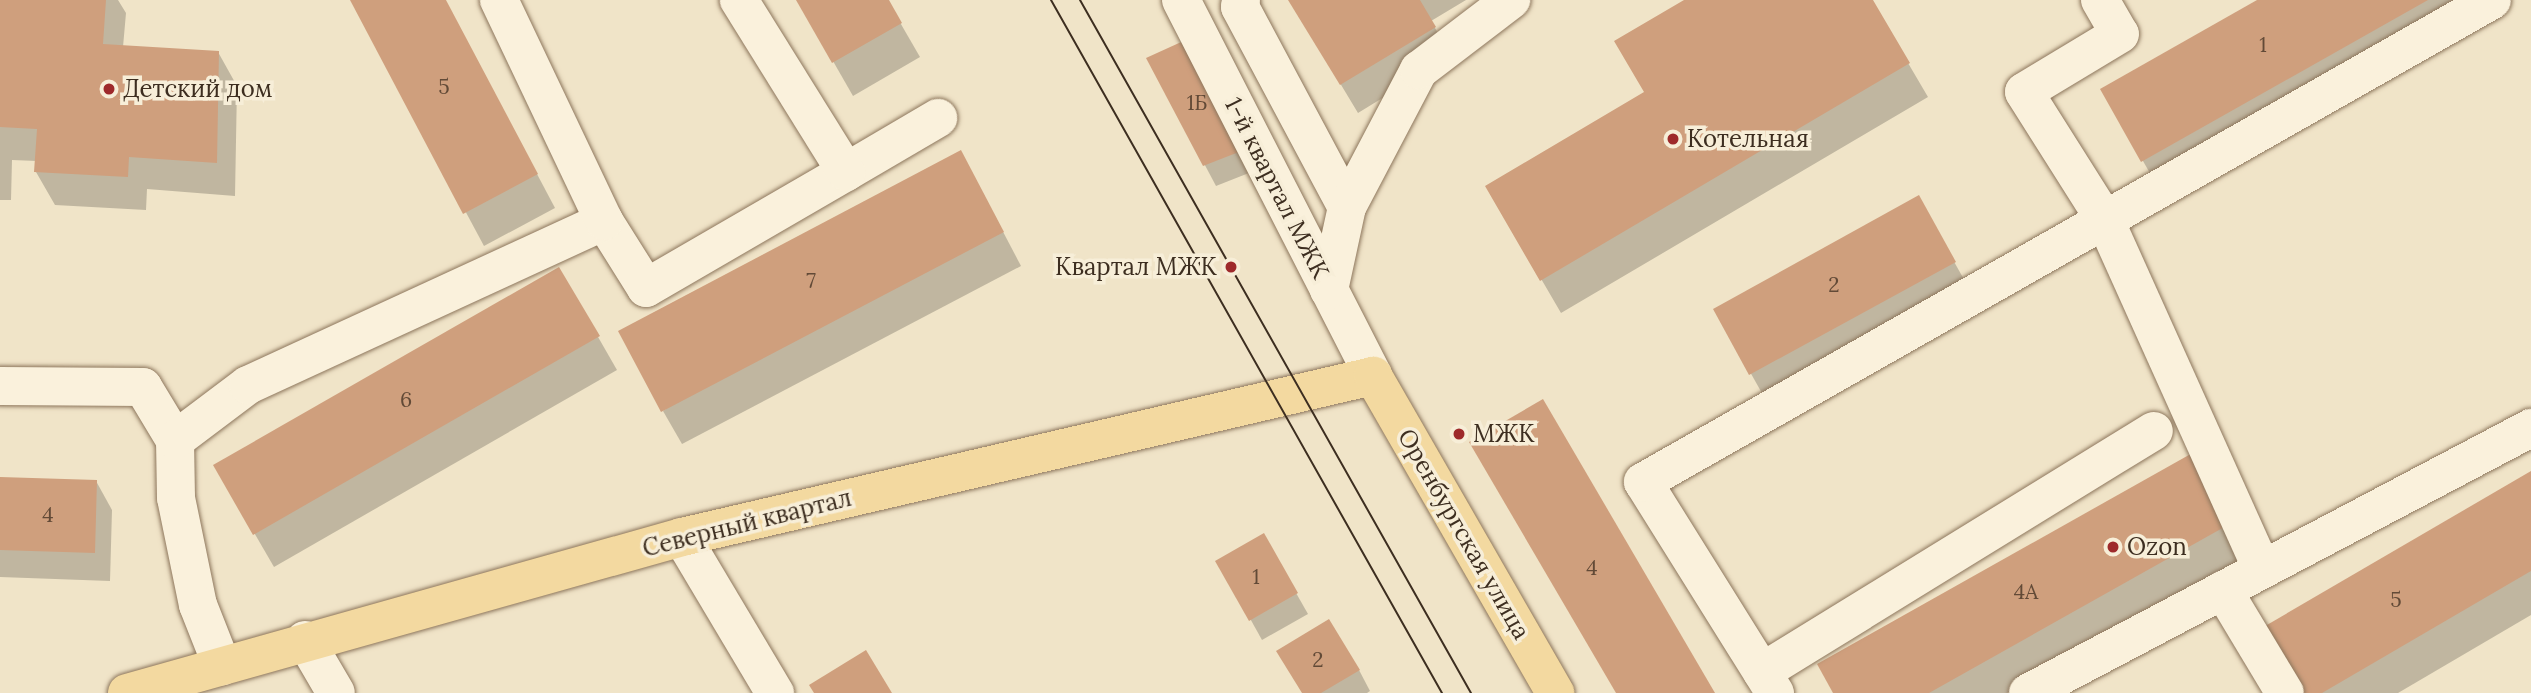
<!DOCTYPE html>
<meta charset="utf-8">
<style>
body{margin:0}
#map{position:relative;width:2531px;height:693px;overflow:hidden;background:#f0e4c8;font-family:Lora,serif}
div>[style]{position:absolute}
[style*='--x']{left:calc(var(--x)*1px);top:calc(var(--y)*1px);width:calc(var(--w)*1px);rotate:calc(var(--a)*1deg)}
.shadow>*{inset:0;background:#0003}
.building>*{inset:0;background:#cf9f7d}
.roads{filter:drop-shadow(0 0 2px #8d765c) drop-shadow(0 0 2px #8d765c)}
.minor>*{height:38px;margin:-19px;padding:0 19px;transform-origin:19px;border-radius:19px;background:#faf1dc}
.major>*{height:38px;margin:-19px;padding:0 19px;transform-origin:19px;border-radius:19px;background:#f3d9a0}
.tram>*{height:2px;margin:-1px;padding:0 1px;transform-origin:1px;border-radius:1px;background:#3d2e20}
.dots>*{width:19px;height:19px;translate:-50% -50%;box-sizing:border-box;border:4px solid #f7eed8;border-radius:50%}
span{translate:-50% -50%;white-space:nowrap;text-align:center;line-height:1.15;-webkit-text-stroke:7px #f7eed8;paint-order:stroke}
.number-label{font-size:21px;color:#624a37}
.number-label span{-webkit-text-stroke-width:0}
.poi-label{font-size:24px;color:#3d2e20}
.left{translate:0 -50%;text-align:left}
.right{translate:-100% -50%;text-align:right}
.street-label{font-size:24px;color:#3d2e20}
</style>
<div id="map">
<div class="shadow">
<i style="clip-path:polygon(0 0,118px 0,126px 13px,123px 47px,218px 52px,237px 86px,235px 196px,147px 189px,146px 210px,55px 205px,36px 172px,37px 161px,12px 160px,11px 200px,0 200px)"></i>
<i style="clip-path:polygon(352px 0,445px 0,555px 208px,484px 246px)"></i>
<i style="clip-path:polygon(798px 0,887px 0,920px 57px,853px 96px)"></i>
<i style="clip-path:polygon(1290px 0,1466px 0,1431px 21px,1451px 56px,1358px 113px)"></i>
<i style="clip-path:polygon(1687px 0,1871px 0,1928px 97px,1561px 313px,1487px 186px,1646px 92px)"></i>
<i style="clip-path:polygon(2261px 0,2506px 0,2162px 194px,2102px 90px)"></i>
<i style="clip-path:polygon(1148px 58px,1259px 169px,1216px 186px)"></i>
<i style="clip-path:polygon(979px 186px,1021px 266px,682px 444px,663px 411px)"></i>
<i style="clip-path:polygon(1918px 198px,1970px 290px,1767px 402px,1715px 310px)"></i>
<i style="clip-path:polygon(559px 269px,617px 370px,274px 567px,215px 465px)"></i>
<i style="clip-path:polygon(2195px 454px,2253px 555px,2007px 693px,1835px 693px)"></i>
<i style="clip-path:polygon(2531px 473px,2531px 615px,2398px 693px,2300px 693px)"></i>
<i style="clip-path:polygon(0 478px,96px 481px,112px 510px,110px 581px,0 577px)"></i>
<i style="clip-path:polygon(1263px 535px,1308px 614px,1262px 640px,1218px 561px)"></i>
<i style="clip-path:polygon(1359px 670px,1370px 691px,1367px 693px,1303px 693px)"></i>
</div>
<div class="building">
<i style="clip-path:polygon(0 0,106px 0,103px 44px,219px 51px,217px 163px,129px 157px,128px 177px,34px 172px,37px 129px,0 127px)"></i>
<i style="clip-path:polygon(350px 0,446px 0,538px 174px,463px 214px)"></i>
<i style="clip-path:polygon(796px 0,889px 0,902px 23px,832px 63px)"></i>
<i style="clip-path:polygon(1288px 0,1420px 0,1436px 27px,1340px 85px)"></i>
<i style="clip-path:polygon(1684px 0,1873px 0,1910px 63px,1540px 281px,1485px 186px,1644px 92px,1614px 41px)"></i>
<i style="clip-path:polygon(2257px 0,2428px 0,2141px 162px,2100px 89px)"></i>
<i style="clip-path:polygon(1190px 38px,1249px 148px,1203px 166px,1146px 58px)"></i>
<i style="clip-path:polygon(961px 150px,1004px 232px,661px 412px,618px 331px)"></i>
<i style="clip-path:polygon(1919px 195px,1956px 262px,1749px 375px,1713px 309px)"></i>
<i style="clip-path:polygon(559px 267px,600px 336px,253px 535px,213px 465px)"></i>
<i style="clip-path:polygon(1543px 399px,1715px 693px,1616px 693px,1469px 442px)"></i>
<i style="clip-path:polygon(2196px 451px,2235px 521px,1929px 693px,1833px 693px,1817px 664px)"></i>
<i style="clip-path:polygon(2531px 471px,2531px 571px,2322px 693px,2299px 693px,2260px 629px)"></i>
<i style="clip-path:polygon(0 477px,97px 480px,95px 553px,0 550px)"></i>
<i style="clip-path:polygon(1264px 533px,1298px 593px,1249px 621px,1215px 561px)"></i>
<i style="clip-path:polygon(1329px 619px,1360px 670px,1321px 693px,1302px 693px,1276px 651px)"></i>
<i style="clip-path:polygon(866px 650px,892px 693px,814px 693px,809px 685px)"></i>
</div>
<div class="roads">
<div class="minor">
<i style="--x:1181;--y:0;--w:422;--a:62.9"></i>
<i style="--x:1241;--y:0;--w:7;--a:98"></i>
<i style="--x:1240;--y:7;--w:227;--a:61.9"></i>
<i style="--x:2100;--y:0;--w:39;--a:60"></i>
<i style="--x:2120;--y:34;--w:112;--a:148.9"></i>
<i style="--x:2024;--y:92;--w:151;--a:57.7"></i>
<i style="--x:2105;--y:220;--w:383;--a:65.8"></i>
<i style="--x:846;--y:172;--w:107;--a:-30.4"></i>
<i style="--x:604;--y:221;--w:79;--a:57.9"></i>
<i style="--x:646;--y:288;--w:231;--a:-30.1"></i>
<i style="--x:846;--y:172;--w:203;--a:-121.9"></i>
<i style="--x:1329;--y:290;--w:85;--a:-77.8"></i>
<i style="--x:1347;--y:207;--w:155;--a:-62.3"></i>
<i style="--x:1419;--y:70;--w:116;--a:-37.3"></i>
<i style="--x:0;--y:386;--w:143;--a:0.4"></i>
<i style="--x:143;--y:387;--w:62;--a:58.9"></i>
<i style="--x:175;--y:440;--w:58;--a:89"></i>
<i style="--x:176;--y:498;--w:109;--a:78.4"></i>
<i style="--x:198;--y:605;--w:66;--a:68.5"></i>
<i style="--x:175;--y:440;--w:91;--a:-37"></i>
<i style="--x:248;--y:385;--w:392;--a:-24.7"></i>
<i style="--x:604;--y:221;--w:245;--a:-115.4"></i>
<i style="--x:682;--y:537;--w:182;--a:59.2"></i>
<i style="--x:2223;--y:590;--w:120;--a:59"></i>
<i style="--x:305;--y:640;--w:61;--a:59.7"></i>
<i style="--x:1762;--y:672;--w:460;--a:-31.6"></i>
<i style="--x:1775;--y:693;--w:249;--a:-122"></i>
<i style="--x:1643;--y:482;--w:976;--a:-29.58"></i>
<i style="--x:2028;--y:693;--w:569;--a:-27.78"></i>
</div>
<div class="major">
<i style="--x:127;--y:693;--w:577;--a:-15.7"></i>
<i style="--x:682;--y:537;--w:710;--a:-13.12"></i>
<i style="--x:1373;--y:376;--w:366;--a:60.1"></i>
</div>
</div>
<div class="tram">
<i style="--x:1051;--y:0;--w:796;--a:60.57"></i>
<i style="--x:1080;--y:0;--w:796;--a:60.57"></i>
</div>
<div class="dots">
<i style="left:109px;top:89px;background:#9e2a2b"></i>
<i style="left:1673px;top:139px;background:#9e2a2b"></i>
<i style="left:1231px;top:267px;background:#9e2a2b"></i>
<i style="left:1459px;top:434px;background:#9e2a2b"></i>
<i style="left:2113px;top:547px;background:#9e2a2b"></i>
</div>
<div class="number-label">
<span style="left:2263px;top:45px">1</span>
<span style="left:444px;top:87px">5</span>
<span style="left:1197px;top:103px">1Б</span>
<span style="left:811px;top:281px">7</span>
<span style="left:1834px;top:285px">2</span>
<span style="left:406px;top:400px">6</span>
<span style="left:48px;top:515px">4</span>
<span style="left:1592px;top:568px">4</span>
<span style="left:1256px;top:577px">1</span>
<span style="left:2026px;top:592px">4А</span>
<span style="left:2396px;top:600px">5</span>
<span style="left:1318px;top:660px">2</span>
</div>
<div class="poi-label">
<span class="left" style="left:123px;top:89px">Детский дом</span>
<span class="left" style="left:1687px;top:139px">Котельная</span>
<span class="right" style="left:1217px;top:267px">Квартал МЖК</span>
<span class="left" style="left:1473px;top:434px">МЖК</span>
<span class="left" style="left:2127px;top:547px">Ozon</span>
</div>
<div class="street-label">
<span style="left:1277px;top:188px;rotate:63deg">1-й квартал МЖК</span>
<span style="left:747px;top:523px;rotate:-14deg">Северный квартал</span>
<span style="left:1464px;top:534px;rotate:60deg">Оренбургская улица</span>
</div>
</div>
